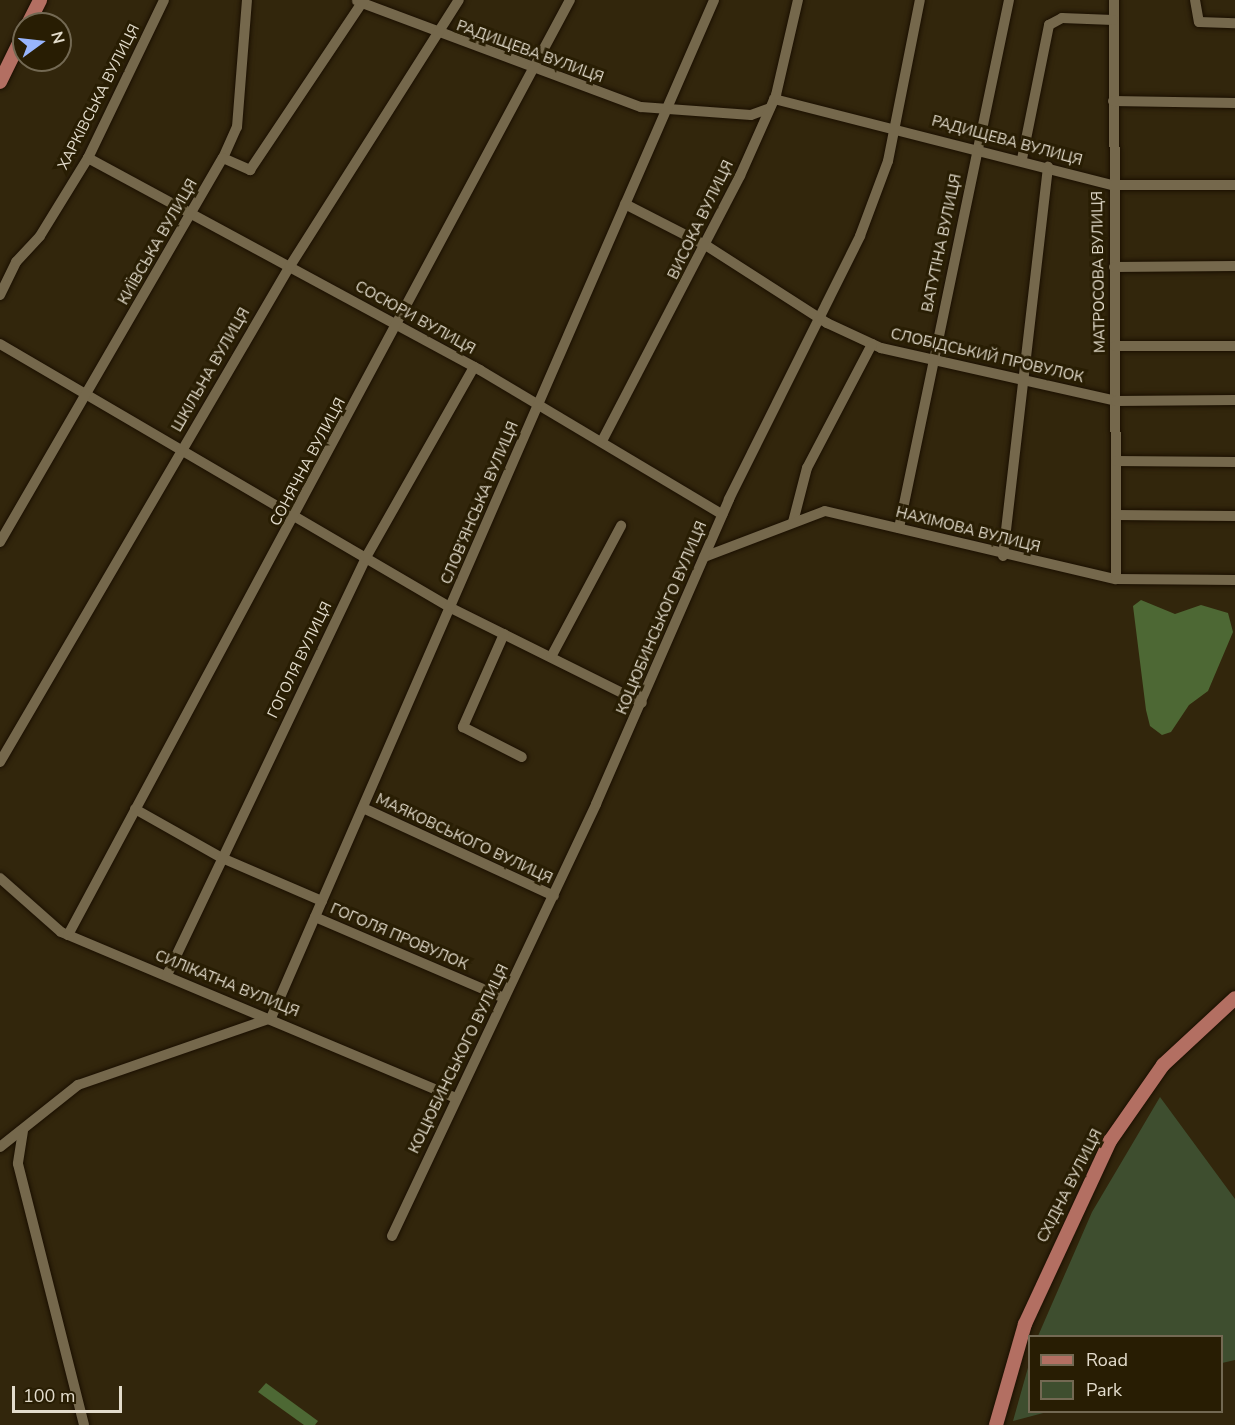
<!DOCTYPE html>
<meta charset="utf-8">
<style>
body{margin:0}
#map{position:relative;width:1235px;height:1425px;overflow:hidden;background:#32260c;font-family:"Nunito Sans",sans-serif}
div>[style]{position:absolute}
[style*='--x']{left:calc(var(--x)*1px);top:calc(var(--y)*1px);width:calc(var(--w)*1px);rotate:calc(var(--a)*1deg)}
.green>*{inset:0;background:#3e4e2f}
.forest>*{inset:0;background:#4d6834}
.roads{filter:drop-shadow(0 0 2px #1a0f00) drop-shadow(0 0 2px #1a0f00)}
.minor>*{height:10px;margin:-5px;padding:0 5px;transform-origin:5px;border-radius:5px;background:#75684c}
.major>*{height:14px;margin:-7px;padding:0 7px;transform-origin:7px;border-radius:7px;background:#b36f62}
span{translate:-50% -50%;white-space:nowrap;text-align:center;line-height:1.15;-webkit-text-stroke:6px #281d03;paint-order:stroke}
.street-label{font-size:15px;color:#e3dccc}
.legend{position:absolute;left:1028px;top:1335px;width:195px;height:78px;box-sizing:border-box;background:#281d03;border:2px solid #736953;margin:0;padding:8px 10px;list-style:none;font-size:18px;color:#e3dccc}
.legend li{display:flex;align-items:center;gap:12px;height:30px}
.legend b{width:30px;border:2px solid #736953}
.north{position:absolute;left:12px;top:12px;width:60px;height:60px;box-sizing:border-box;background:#281d03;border:2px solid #736953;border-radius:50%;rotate:75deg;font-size:16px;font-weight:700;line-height:24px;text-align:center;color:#e3dccc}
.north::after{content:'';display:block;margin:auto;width:21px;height:27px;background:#98b5fd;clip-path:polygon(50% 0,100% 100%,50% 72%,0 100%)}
.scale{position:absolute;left:12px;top:1386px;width:110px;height:27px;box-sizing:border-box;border:3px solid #e3dccc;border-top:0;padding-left:8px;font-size:18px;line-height:21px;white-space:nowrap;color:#e3dccc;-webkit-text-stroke:4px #281d03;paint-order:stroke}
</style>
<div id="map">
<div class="green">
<i style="clip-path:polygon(1160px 1097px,1235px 1199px,1235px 1360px,1222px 1363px,1222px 1336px,1038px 1336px,1092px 1212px)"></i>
<i style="clip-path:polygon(1029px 1364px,1030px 1412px,1047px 1412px,1013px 1421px)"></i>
</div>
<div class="forest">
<i style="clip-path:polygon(1141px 600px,1175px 614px,1201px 605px,1228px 613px,1233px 632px,1208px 691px,1189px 705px,1171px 732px,1162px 735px,1150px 726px,1146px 710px,1133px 606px)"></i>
<i style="clip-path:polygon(266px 1383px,318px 1421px,315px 1425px,304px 1425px,258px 1392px)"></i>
</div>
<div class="roads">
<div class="minor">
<i style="--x:1114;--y:0;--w:579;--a:89.8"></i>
<i style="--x:1195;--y:0;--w:22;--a:80"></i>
<i style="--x:1199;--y:22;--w:36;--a:2"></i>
<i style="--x:357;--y:1;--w:303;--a:20.5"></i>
<i style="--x:641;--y:107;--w:110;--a:4.2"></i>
<i style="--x:751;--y:115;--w:20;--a:-20"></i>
<i style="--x:774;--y:99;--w:349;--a:14.3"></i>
<i style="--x:1112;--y:185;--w:123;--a:0"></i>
<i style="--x:1113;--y:101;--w:122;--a:0.9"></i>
<i style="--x:88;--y:158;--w:446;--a:28.4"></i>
<i style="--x:480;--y:370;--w:282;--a:30.8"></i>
<i style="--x:223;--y:158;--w:34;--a:-66"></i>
<i style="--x:237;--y:127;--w:127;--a:-85.5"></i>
<i style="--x:1022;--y:159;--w:137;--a:-78.6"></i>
<i style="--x:1049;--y:25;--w:15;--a:-28"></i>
<i style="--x:1062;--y:18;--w:51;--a:2.2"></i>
<i style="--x:625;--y:204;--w:92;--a:27.1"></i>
<i style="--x:707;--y:246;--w:143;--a:32.7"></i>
<i style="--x:827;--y:323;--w:60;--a:24.8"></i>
<i style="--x:881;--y:348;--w:241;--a:12.7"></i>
<i style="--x:1116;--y:401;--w:119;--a:-0.5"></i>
<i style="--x:1114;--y:267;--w:121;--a:-0.5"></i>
<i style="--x:0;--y:295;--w:37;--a:-64"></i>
<i style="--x:16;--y:262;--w:35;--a:-47"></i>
<i style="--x:40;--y:236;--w:92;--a:-58.4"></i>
<i style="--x:88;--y:158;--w:175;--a:-64.3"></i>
<i style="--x:0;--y:344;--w:523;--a:30.34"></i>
<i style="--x:451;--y:608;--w:213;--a:26.4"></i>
<i style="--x:1115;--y:346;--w:120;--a:0"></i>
<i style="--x:602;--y:441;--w:299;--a:-62.5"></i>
<i style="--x:740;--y:176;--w:89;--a:-66"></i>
<i style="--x:776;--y:95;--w:98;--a:-77"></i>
<i style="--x:1116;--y:461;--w:119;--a:0.5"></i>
<i style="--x:1116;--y:515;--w:119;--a:0.5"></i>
<i style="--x:793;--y:522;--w:56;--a:-75.5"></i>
<i style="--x:807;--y:468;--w:140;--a:-62.3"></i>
<i style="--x:899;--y:528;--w:539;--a:-78.23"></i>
<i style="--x:0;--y:542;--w:444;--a:-59.9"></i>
<i style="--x:223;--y:158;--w:30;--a:24"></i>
<i style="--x:250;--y:170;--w:205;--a:-56.2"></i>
<i style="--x:1003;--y:556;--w:392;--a:-83.4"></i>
<i style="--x:704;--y:557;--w:129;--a:-20.8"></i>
<i style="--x:825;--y:511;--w:299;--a:13.2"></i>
<i style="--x:1116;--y:579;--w:119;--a:0.5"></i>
<i style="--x:504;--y:634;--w:102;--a:113.8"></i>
<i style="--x:463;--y:727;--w:66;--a:27"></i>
<i style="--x:551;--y:657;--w:149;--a:-61.9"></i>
<i style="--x:0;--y:762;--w:575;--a:-59.69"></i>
<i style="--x:290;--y:266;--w:315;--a:-57.6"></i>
<i style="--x:363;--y:808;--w:210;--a:24.7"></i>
<i style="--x:135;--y:809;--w:100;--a:29.4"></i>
<i style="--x:222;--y:858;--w:109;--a:23.3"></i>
<i style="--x:0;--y:878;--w:81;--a:41.5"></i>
<i style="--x:61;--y:932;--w:428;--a:22.8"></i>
<i style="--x:315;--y:917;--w:206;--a:23.2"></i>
<i style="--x:68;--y:935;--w:1061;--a:-61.77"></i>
<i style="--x:167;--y:975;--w:461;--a:-64.5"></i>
<i style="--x:365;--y:559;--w:221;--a:-60.4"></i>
<i style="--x:271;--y:1018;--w:1110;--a:-66.48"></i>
<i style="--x:23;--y:1131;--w:33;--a:99"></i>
<i style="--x:18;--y:1164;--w:269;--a:75.8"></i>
<i style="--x:0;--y:1147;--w:100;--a:-38.5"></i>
<i style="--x:78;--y:1085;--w:204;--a:-19.1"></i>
<i style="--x:392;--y:1236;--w:478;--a:-64.7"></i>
<i style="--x:596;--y:804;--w:333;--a:-66.4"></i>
<i style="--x:729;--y:499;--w:294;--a:-63.5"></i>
<i style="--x:860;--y:236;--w:80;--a:-69.5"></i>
<i style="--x:888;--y:161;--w:164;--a:-78.8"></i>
</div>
<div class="major">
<i style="--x:28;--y:24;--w:27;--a:-63"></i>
<i style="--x:0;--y:82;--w:55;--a:-63.9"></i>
<i style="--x:996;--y:1425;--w:105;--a:-74"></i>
<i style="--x:1025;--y:1324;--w:202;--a:-65.1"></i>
<i style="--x:1110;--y:1141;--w:93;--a:-55.1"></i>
<i style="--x:1163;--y:1065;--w:98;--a:-42.9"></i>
</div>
</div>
<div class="street-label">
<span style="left:530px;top:52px;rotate:20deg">РАДИЩЕВА ВУЛИЦЯ</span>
<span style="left:99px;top:97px;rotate:-63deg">ХАРКІВСЬКА ВУЛИЦЯ</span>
<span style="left:1007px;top:141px;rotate:15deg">РАДИЩЕВА ВУЛИЦЯ</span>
<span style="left:701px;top:220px;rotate:-64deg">ВИСОКА ВУЛИЦЯ</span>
<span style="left:158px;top:242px;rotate:-60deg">КИЇВСЬКА ВУЛИЦЯ</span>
<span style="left:942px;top:243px;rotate:-78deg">ВАТУТІНА ВУЛИЦЯ</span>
<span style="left:1099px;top:272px;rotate:-91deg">МАТРОСОВА ВУЛИЦЯ</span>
<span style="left:415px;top:318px;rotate:29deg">СОСЮРИ ВУЛИЦЯ</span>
<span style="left:987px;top:356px;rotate:13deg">СЛОБІДСЬКИЙ ПРОВУЛОК</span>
<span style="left:211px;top:370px;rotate:-60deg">ШКІЛЬНА ВУЛИЦЯ</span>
<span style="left:308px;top:462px;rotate:-62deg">СОНЯЧНА ВУЛИЦЯ</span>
<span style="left:480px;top:503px;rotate:-67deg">СЛОВ’ЯНСЬКА ВУЛИЦЯ</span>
<span style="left:968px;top:530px;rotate:14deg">НАХІМОВА ВУЛИЦЯ</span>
<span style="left:662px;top:618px;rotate:-67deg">КОЦЮБИНСЬКОГО ВУЛИЦЯ</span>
<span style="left:300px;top:660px;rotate:-64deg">ГОГОЛЯ ВУЛИЦЯ</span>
<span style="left:464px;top:839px;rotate:25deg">МАЯКОВСЬКОГО ВУЛИЦЯ</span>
<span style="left:399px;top:937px;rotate:23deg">ГОГОЛЯ ПРОВУЛОК</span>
<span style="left:227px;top:984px;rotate:22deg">СИЛІКАТНА ВУЛИЦЯ</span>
<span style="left:459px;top:1059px;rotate:-64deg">КОЦЮБИНСЬКОГО ВУЛИЦЯ</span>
<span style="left:1070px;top:1186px;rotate:-63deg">СХІДНА ВУЛИЦЯ</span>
</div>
<ul class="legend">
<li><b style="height:8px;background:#b36f62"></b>Road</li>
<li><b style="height:16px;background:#3e4e2f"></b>Park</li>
</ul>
<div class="north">N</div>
<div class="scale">100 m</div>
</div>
